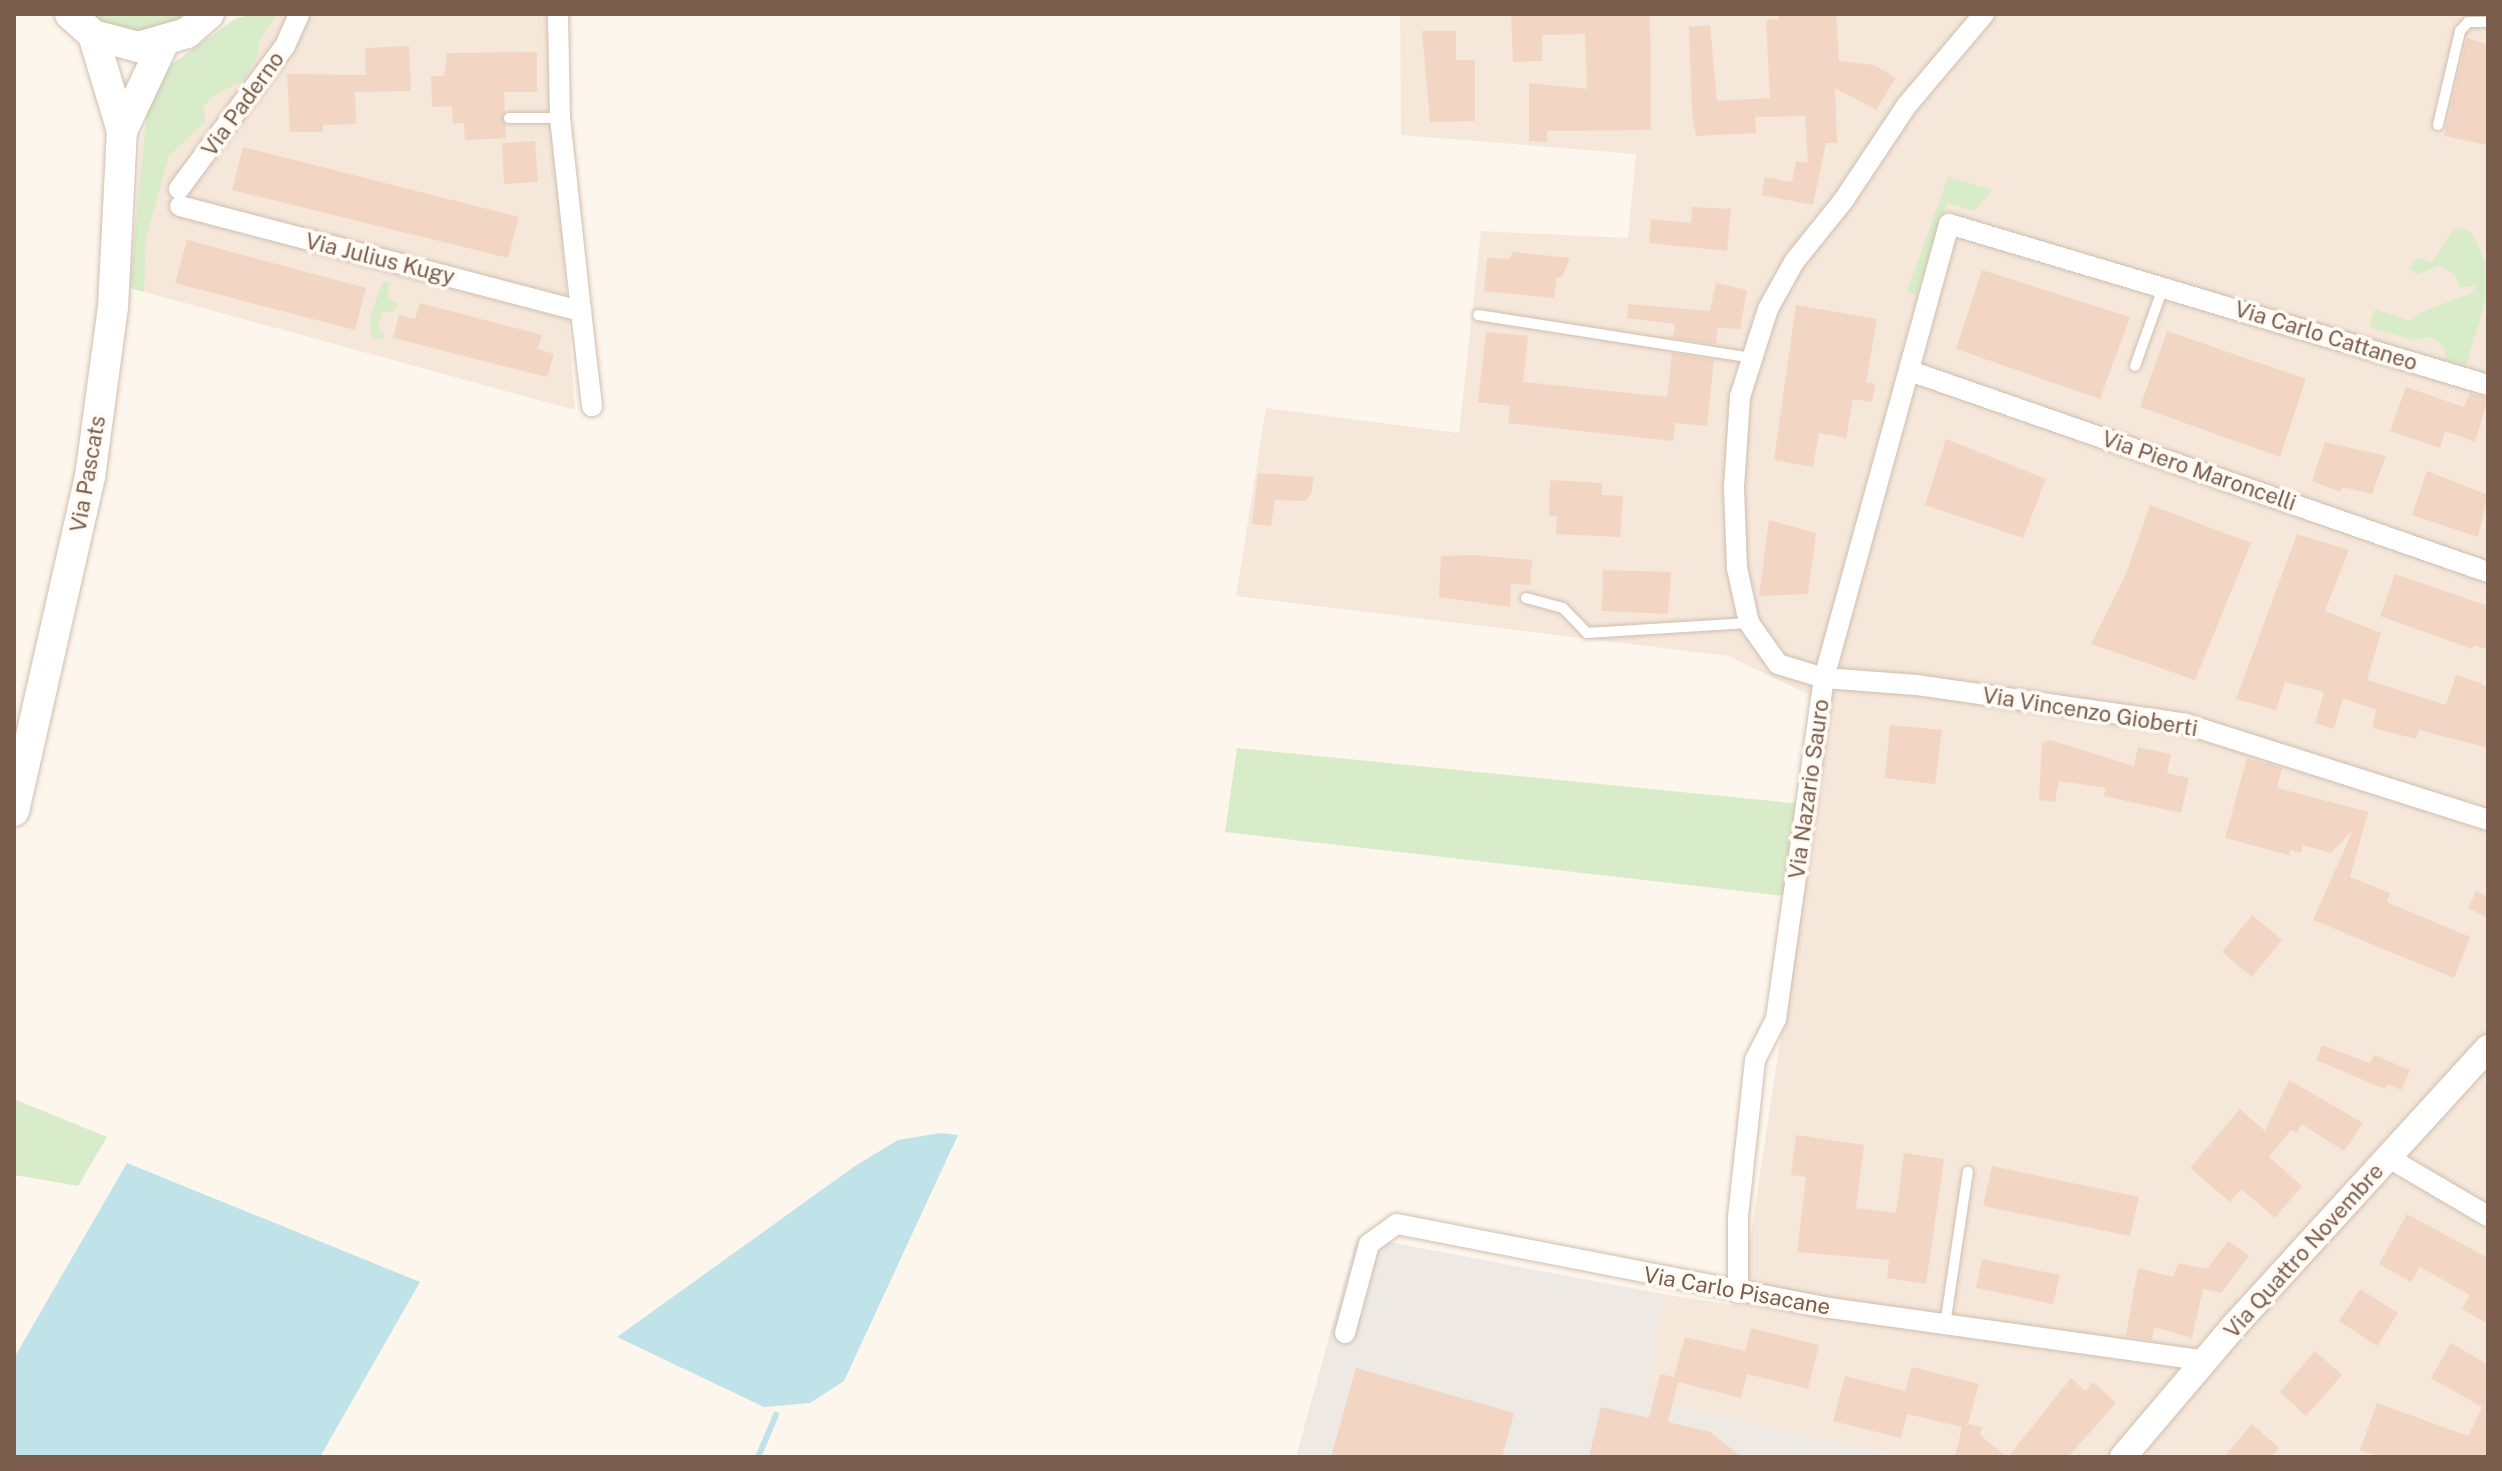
<!DOCTYPE html>
<style>
body{margin:0}
#map{position:relative;width:2502px;height:1471px;overflow:hidden;background:#fdf6ec;font-family:"Public Sans",sans-serif}
div>[style]{position:absolute}
[style*='--x']{left:calc(var(--x)*1px);top:calc(var(--y)*1px);width:calc(var(--w)*1px);rotate:calc(var(--a)*1deg)}
.residential>*{inset:0;background:#f5e8da}
.industrial>*{inset:0;background:#efe9e4}
.green>*{inset:0;background:#d8ecc9}
.water>*{inset:0;background:#bfe3e8}
.stream>*{height:6px;margin:-3px;padding:0 3px;transform-origin:3px;border-radius:3px;background:#bfe3e8}
.building>*{inset:0;background:#f3d5c3}
.roads{filter:drop-shadow(0 0 2px #d1beb0) drop-shadow(0 0 2px #d1beb0)}
.service>*{height:10px;margin:-5px;padding:0 5px;transform-origin:5px;border-radius:5px;background:#fff}
.minor>*{height:20px;margin:-10px;padding:0 10px;transform-origin:10px;border-radius:10px;background:#fff}
.tertiary>*{height:26px;margin:-13px;padding:0 13px;transform-origin:13px;border-radius:13px;background:#fff}
.secondary>*{height:30px;margin:-15px;padding:0 15px;transform-origin:15px;border-radius:15px;background:#fff}
span{translate:-50% -50%;white-space:nowrap;text-align:center;line-height:1.15;-webkit-text-stroke:7px #fffaf3;paint-order:stroke}
.street-label{font-size:22px;color:#7a5c4d}
.frame{position:absolute;inset:0;border:16px solid #7a5c4d;pointer-events:none}
</style>
<div id="map">
<div class="residential">
<i style="clip-path:polygon(253px 14px,546px 14px,575px 410px,130px 288px,141px 137px,172px 64px,235px 19px)"></i>
<i style="clip-path:polygon(1400px 14px,2488px 14px,2488px 1457px,1900px 1457px,1646px 1398px,1663px 1294px,1740px 1306px,1831px 705px,1728px 656px,1236px 596px,1266px 408px,1459px 433px,1481px 231px,1628px 238px,1636px 154px,1401px 135px)"></i>
</div>
<div class="industrial">
<i style="clip-path:polygon(1357px 1236px,1663px 1294px,1646px 1398px,1900px 1457px,1296px 1457px)"></i>
</div>
<div class="green">
<i style="clip-path:polygon(85px 14px,186px 14px,160px 30px,134px 34px,108px 29px)"></i>
<i style="clip-path:polygon(253px 14px,277px 14px,259px 41px,258px 56px,243px 80px,212px 97px,204px 106px,205px 122px,169px 156px,146px 238px,144px 292px,130px 288px,148px 100px,172px 64px,235px 19px)"></i>
<i style="clip-path:polygon(1948px 177px,1993px 190px,1974px 211px,1947px 203px,1916px 295px,1907px 291px)"></i>
<i style="clip-path:polygon(2461px 228px,2472px 232px,2488px 270px,2488px 292px,2466px 366px,2446px 360px,2444px 347px,2432px 337px,2414px 340px,2369px 327px,2375px 309px,2411px 321px,2417px 314px,2471px 293px,2476px 286px,2460px 287px,2455px 274px,2438px 265px,2418px 275px,2409px 268px,2418px 257px,2432px 263px,2453px 230px)"></i>
<i style="clip-path:polygon(383px 281px,390px 284px,387px 298px,398px 303px,393px 312px,383px 312px,378px 328px,385px 336px,379px 340px,371px 336px,370px 318px)"></i>
<i style="clip-path:polygon(1237px 748px,1812px 805px,1801px 898px,1225px 832px)"></i>
<i style="clip-path:polygon(14px 1099px,107px 1137px,78px 1186px,14px 1175px)"></i>
</div>
<div class="water">
<i style="clip-path:polygon(940px 1133px,958px 1135px,844px 1381px,810px 1403px,764px 1407px,617px 1337px,855px 1166px,898px 1140px)"></i>
<i style="clip-path:polygon(127px 1163px,420px 1282px,320px 1457px,14px 1457px,14px 1358px)"></i>
</div>
<div class="stream">
<i style="--x:758;--y:1457;--w:46;--a:-66.8"></i>
</div>
<div class="building">
<i style="clip-path:polygon(1511px 14px,1650px 14px,1651px 130px,1547px 131px,1547px 142px,1529px 141px,1529px 83px,1587px 89px,1585px 34px,1542px 35px,1542px 61px,1513px 62px)"></i>
<i style="clip-path:polygon(1779px 14px,1836px 14px,1839px 61px,1874px 65px,1896px 78px,1876px 110px,1835px 88px,1837px 143px,1826px 143px,1813px 205px,1762px 195px,1765px 177px,1792px 182px,1796px 161px,1808px 163px,1805px 116px,1755px 117px,1756px 133px,1696px 136px,1692px 114px,1689px 27px,1710px 25px,1717px 101px,1770px 98px,1766px 20px,1779px 19px)"></i>
<i style="clip-path:polygon(1422px 31px,1456px 31px,1456px 60px,1475px 60px,1475px 121px,1430px 122px)"></i>
<i style="clip-path:polygon(2467px 38px,2488px 44px,2488px 145px,2444px 136px)"></i>
<i style="clip-path:polygon(409px 46px,411px 91px,355px 92px,356px 124px,323px 125px,323px 132px,290px 132px,287px 74px,366px 75px,365px 48px)"></i>
<i style="clip-path:polygon(537px 52px,537px 92px,504px 92px,506px 138px,465px 140px,464px 123px,453px 124px,452px 106px,432px 107px,431px 76px,444px 76px,447px 53px)"></i>
<i style="clip-path:polygon(535px 141px,538px 182px,504px 184px,502px 143px)"></i>
<i style="clip-path:polygon(243px 147px,519px 217px,508px 258px,232px 190px)"></i>
<i style="clip-path:polygon(1692px 207px,1731px 209px,1727px 251px,1649px 243px,1651px 219px,1691px 223px)"></i>
<i style="clip-path:polygon(187px 240px,366px 288px,355px 330px,175px 283px)"></i>
<i style="clip-path:polygon(1513px 252px,1570px 258px,1562px 277px,1557px 277px,1554px 298px,1484px 291px,1487px 258px,1509px 259px)"></i>
<i style="clip-path:polygon(1982px 270px,2130px 317px,2100px 399px,1956px 349px)"></i>
<i style="clip-path:polygon(1716px 283px,1747px 290px,1740px 329px,1718px 328px,1716px 344px,1673px 338px,1675px 324px,1627px 318px,1628px 304px,1710px 311px)"></i>
<i style="clip-path:polygon(420px 303px,542px 335px,538px 349px,554px 354px,547px 377px,393px 338px,399px 315px,415px 319px)"></i>
<i style="clip-path:polygon(1796px 305px,1877px 319px,1866px 382px,1875px 384px,1872px 402px,1853px 399px,1846px 438px,1819px 433px,1813px 467px,1774px 460px)"></i>
<i style="clip-path:polygon(2167px 331px,2306px 379px,2280px 457px,2140px 407px)"></i>
<i style="clip-path:polygon(1486px 332px,1528px 336px,1523px 382px,1667px 397px,1672px 353px,1714px 360px,1707px 426px,1675px 423px,1673px 441px,1508px 423px,1510px 406px,1478px 402px)"></i>
<i style="clip-path:polygon(2406px 387px,2464px 407px,2470px 393px,2488px 398px,2475px 442px,2445px 431px,2440px 448px,2390px 431px)"></i>
<i style="clip-path:polygon(1946px 439px,2046px 479px,2023px 538px,1925px 505px)"></i>
<i style="clip-path:polygon(2325px 442px,2386px 456px,2372px 494px,2342px 487px,2340px 492px,2312px 481px)"></i>
<i style="clip-path:polygon(2427px 471px,2488px 495px,2478px 537px,2412px 515px)"></i>
<i style="clip-path:polygon(1258px 473px,1314px 477px,1311px 494px,1305px 501px,1275px 500px,1271px 526px,1252px 524px)"></i>
<i style="clip-path:polygon(1550px 480px,1602px 483px,1602px 495px,1623px 496px,1620px 537px,1556px 534px,1557px 516px,1549px 516px)"></i>
<i style="clip-path:polygon(2150px 505px,2251px 543px,2195px 680px,2091px 644px,2126px 574px)"></i>
<i style="clip-path:polygon(1769px 520px,1816px 533px,1808px 594px,1759px 596px)"></i>
<i style="clip-path:polygon(2297px 534px,2349px 550px,2325px 611px,2381px 633px,2367px 680px,2446px 705px,2456px 675px,2480px 683px,2488px 688px,2488px 748px,2419px 730px,2416px 739px,2373px 728px,2376px 710px,2343px 698px,2334px 729px,2315px 723px,2324px 692px,2285px 682px,2276px 710px,2236px 699px)"></i>
<i style="clip-path:polygon(1472px 555px,1532px 560px,1530px 585px,1511px 584px,1510px 607px,1439px 597px,1441px 556px)"></i>
<i style="clip-path:polygon(1603px 570px,1671px 572px,1668px 614px,1602px 611px)"></i>
<i style="clip-path:polygon(2395px 574px,2488px 606px,2488px 650px,2474px 645px,2472px 649px,2380px 616px)"></i>
<i style="clip-path:polygon(1890px 725px,1942px 730px,1935px 784px,1885px 778px)"></i>
<i style="clip-path:polygon(2050px 740px,2134px 766px,2138px 747px,2171px 754px,2167px 773px,2189px 778px,2181px 813px,2104px 796px,2106px 788px,2059px 781px,2055px 802px,2039px 800px,2042px 743px)"></i>
<i style="clip-path:polygon(2247px 758px,2282px 768px,2277px 788px,2368px 812px,2350px 877px,2390px 893px,2387px 902px,2470px 937px,2454px 978px,2313px 920px,2353px 830px,2331px 853px,2303px 845px,2301px 853px,2290px 850px,2289px 855px,2225px 838px)"></i>
<i style="clip-path:polygon(2476px 891px,2488px 897px,2488px 918px,2468px 908px)"></i>
<i style="clip-path:polygon(2252px 915px,2282px 940px,2252px 977px,2222px 952px)"></i>
<i style="clip-path:polygon(2322px 1045px,2370px 1063px,2374px 1055px,2410px 1070px,2401px 1090px,2388px 1084px,2385px 1089px,2316px 1060px)"></i>
<i style="clip-path:polygon(2289px 1080px,2363px 1123px,2344px 1151px,2301px 1124px,2297px 1133px,2291px 1130px,2269px 1157px,2302px 1186px,2275px 1218px,2241px 1189px,2230px 1202px,2190px 1168px,2240px 1109px,2265px 1131px)"></i>
<i style="clip-path:polygon(1796px 1135px,1864px 1145px,1856px 1208px,1896px 1213px,1904px 1153px,1944px 1159px,1926px 1284px,1887px 1278px,1889px 1260px,1797px 1252px,1806px 1177px,1791px 1175px)"></i>
<i style="clip-path:polygon(1992px 1166px,2139px 1197px,2130px 1236px,1983px 1206px)"></i>
<i style="clip-path:polygon(2407px 1214px,2488px 1258px,2488px 1324px,2462px 1309px,2470px 1295px,2420px 1267px,2411px 1282px,2379px 1264px)"></i>
<i style="clip-path:polygon(2228px 1241px,2249px 1256px,2221px 1293px,2203px 1289px,2192px 1338px,2154px 1327px,2152px 1340px,2126px 1336px,2138px 1268px,2173px 1277px,2178px 1263px,2207px 1269px)"></i>
<i style="clip-path:polygon(1982px 1259px,2060px 1275px,2053px 1304px,1976px 1288px)"></i>
<i style="clip-path:polygon(2360px 1289px,2398px 1313px,2377px 1346px,2339px 1321px)"></i>
<i style="clip-path:polygon(1751px 1328px,1819px 1345px,1808px 1389px,1747px 1374px,1741px 1398px,1678px 1382px,1668px 1422px,1710px 1432px,1742px 1457px,1589px 1457px,1601px 1407px,1649px 1418px,1660px 1374px,1674px 1377px,1685px 1337px,1745px 1351px)"></i>
<i style="clip-path:polygon(2451px 1343px,2488px 1365px,2488px 1457px,2380px 1457px,2360px 1450px,2377px 1403px,2468px 1436px,2482px 1407px,2431px 1378px)"></i>
<i style="clip-path:polygon(2315px 1351px,2342px 1375px,2306px 1416px,2280px 1392px)"></i>
<i style="clip-path:polygon(1912px 1367px,1979px 1384px,1968px 1424px,1982px 1427px,1980px 1435px,2007px 1457px,1955px 1457px,1962px 1427px,1907px 1414px,1901px 1438px,1833px 1421px,1845px 1376px,1905px 1391px)"></i>
<i style="clip-path:polygon(1356px 1368px,1514px 1413px,1502px 1457px,1331px 1457px)"></i>
<i style="clip-path:polygon(2071px 1378px,2085px 1391px,2093px 1382px,2116px 1403px,2068px 1457px,2008px 1457px)"></i>
<i style="clip-path:polygon(2252px 1424px,2279px 1448px,2271px 1457px,2224px 1457px)"></i>
</div>
<div class="roads">
<div class="service">
<i style="--x:509;--y:118;--w:51;--a:0"></i>
<i style="--x:2438;--y:125;--w:97;--a:-76.8"></i>
<i style="--x:2460;--y:31;--w:12;--a:-48"></i>
<i style="--x:2468;--y:22;--w:20;--a:0"></i>
<i style="--x:1478;--y:315;--w:277;--a:8.9"></i>
<i style="--x:2135;--y:366;--w:83;--a:-70.3"></i>
<i style="--x:1526;--y:598;--w:38;--a:15"></i>
<i style="--x:1563;--y:608;--w:35;--a:46"></i>
<i style="--x:1587;--y:633;--w:162;--a:-3.5"></i>
<i style="--x:1945;--y:1325;--w:155;--a:-81.5"></i>
</div>
<div class="minor">
<i style="--x:1984;--y:14;--w:119;--a:130.2"></i>
<i style="--x:1907;--y:105;--w:115;--a:123.7"></i>
<i style="--x:1843;--y:201;--w:78;--a:128.8"></i>
<i style="--x:1794;--y:262;--w:54;--a:119"></i>
<i style="--x:1768;--y:309;--w:92;--a:107.7"></i>
<i style="--x:1740;--y:397;--w:90;--a:93.8"></i>
<i style="--x:1734;--y:487;--w:81;--a:87.9"></i>
<i style="--x:1737;--y:568;--w:56;--a:77.7"></i>
<i style="--x:1749;--y:623;--w:50;--a:54.7"></i>
<i style="--x:1778;--y:664;--w:48;--a:16.9"></i>
<i style="--x:1824;--y:678;--w:93;--a:4.3"></i>
<i style="--x:1917;--y:685;--w:272;--a:8.2"></i>
<i style="--x:2186;--y:724;--w:317;--a:17.6"></i>
<i style="--x:179;--y:189;--w:178;--a:-53.5"></i>
<i style="--x:285;--y:46;--w:35;--a:-66"></i>
<i style="--x:180;--y:206;--w:415;--a:14.7"></i>
<i style="--x:581;--y:311;--w:194;--a:-96.2"></i>
<i style="--x:560;--y:118;--w:104;--a:-91.1"></i>
<i style="--x:581;--y:311;--w:96;--a:83.4"></i>
<i style="--x:1910;--y:371;--w:612;--a:19.18"></i>
<i style="--x:2389;--y:1158;--w:115;--a:30.4"></i>
<i style="--x:1738;--y:1293;--w:76;--a:-90"></i>
<i style="--x:1738;--y:1217;--w:158;--a:-83.8"></i>
<i style="--x:1755;--y:1060;--w:46;--a:-62.9"></i>
<i style="--x:1776;--y:1019;--w:344;--a:-82"></i>
<i style="--x:1824;--y:678;--w:471;--a:-74.6"></i>
<i style="--x:1949;--y:224;--w:563;--a:16.63"></i>
<i style="--x:1345;--y:1333;--w:92;--a:-74.9"></i>
<i style="--x:1369;--y:1244;--w:34;--a:-36"></i>
<i style="--x:1397;--y:1224;--w:441;--a:11"></i>
<i style="--x:1830;--y:1308;--w:379;--a:8"></i>
</div>
<div class="tertiary">
<i style="--x:2123;--y:1457;--w:173;--a:-49.7"></i>
<i style="--x:2235;--y:1325;--w:375;--a:-47.6"></i>
</div>
<div class="secondary">
<i style="--x:70;--y:14;--w:31;--a:42"></i>
<i style="--x:93;--y:35;--w:47;--a:14.9"></i>
<i style="--x:138;--y:47;--w:51;--a:-15.9"></i>
<i style="--x:187;--y:33;--w:29;--a:-41"></i>
<i style="--x:123;--y:129;--w:94;--a:-64.8"></i>
<i style="--x:14;--y:811;--w:343;--a:-77.2"></i>
<i style="--x:90;--y:477;--w:172;--a:-82.3"></i>
<i style="--x:113;--y:307;--w:176;--a:-87.1"></i>
<i style="--x:122;--y:131;--w:100;--a:-106.8"></i>
</div>
</div>
<div class="street-label">
<span style="left:243px;top:104px;rotate:-54deg">Via Paderno</span>
<span style="left:380px;top:259px;rotate:14deg">Via Julius Kugy</span>
<span style="left:2326px;top:336px;rotate:17deg">Via Carlo Cattaneo</span>
<span style="left:2199px;top:471px;rotate:19deg">Via Piero Maroncelli</span>
<span style="left:88px;top:474px;rotate:-80deg">Via Pascats</span>
<span style="left:2090px;top:712px;rotate:9deg">Via Vincenzo Gioberti</span>
<span style="left:1809px;top:789px;rotate:-82deg">Via Nazario Sauro</span>
<span style="left:2304px;top:1251px;rotate:-48deg">Via Quattro Novembre</span>
<span style="left:1737px;top:1291px;rotate:10deg">Via Carlo Pisacane</span>
</div>
<div class="frame"></div>
</div>
